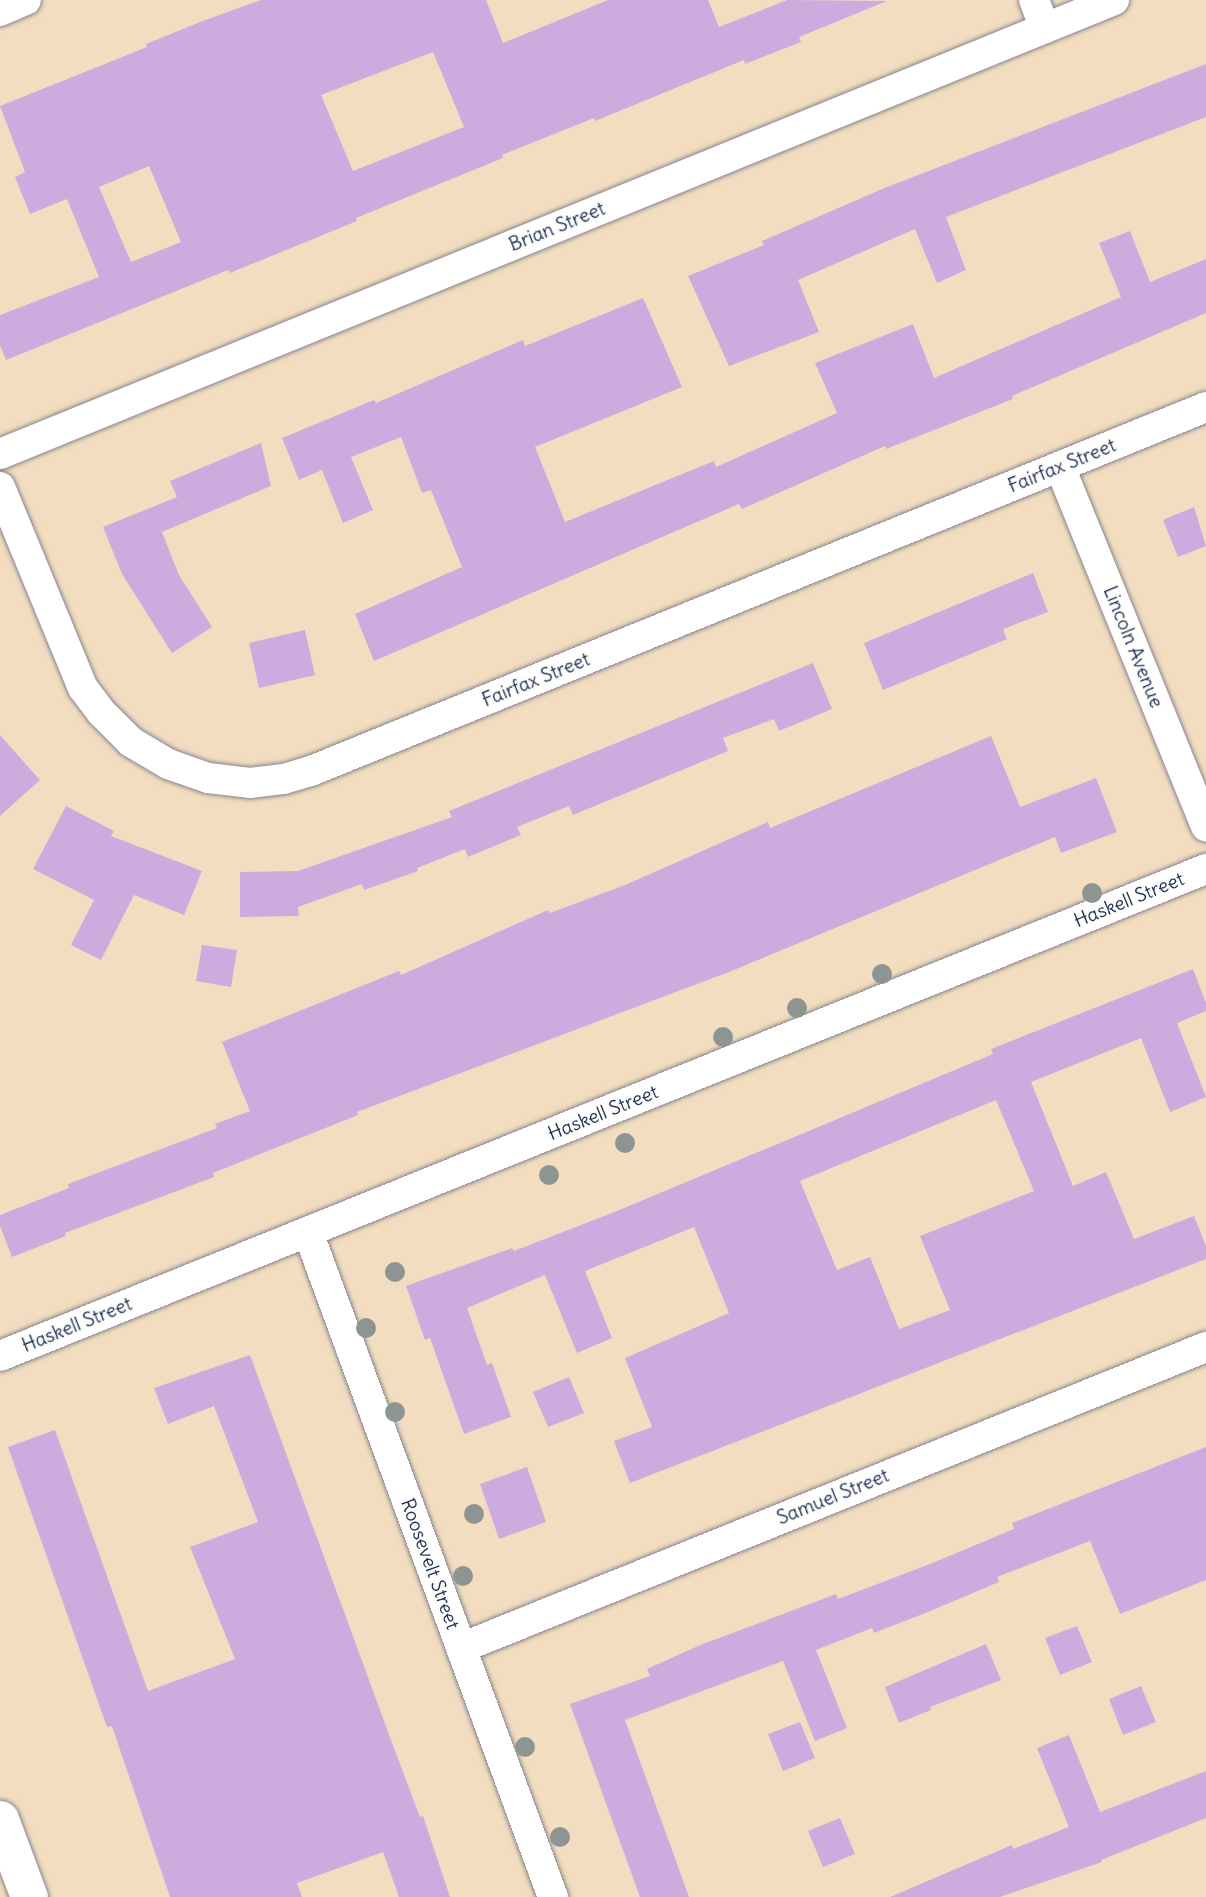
<!DOCTYPE html>
<style>
body{margin:0}
#map{position:relative;width:1206px;height:1897px;overflow:hidden;background:#f3ddc0;font-family:Delius,sans-serif}
div>[style]{position:absolute}
[style*='--x']{left:calc(var(--x)*1px);top:calc(var(--y)*1px);width:calc(var(--w)*1px);rotate:calc(var(--a)*1deg)}
.building>*{inset:0;background:#ccacdf}
.roads{filter:drop-shadow(0 0 2px #87868f) drop-shadow(0 0 2px #87868f)}
.minor>*{height:30px;margin:-15px;padding:0 15px;transform-origin:15px;border-radius:15px;background:#fff}
.tertiary>*{height:37px;margin:-18.5px;padding:0 18.5px;transform-origin:18.5px;border-radius:18.5px;background:#fff}
.trees>*{width:20px;height:20px;margin:-10px;border-radius:50%;background:#8c9592}
span{translate:-50% -50%;white-space:nowrap;text-align:center;line-height:1.15;-webkit-text-stroke:5px #fdfcf7;paint-order:stroke}
.street-label{font-size:19px;color:#1b2f5e}
</style>
<div id="map">
<div class="building">
<i style="clip-path:polygon(evenodd,261px 0,486px 0,503px 43px,608px 0,708px 0,719px 27px,787px 0,887px 1px,799px 37px,801px 42px,745px 64px,744px 60px,595px 121px,594px 118px,502px 155px,503px 158px,356px 218px,357px 221px,230px 273px,228px 270px,6px 360px,0 345px,0 315px,99px 277px,67px 199px,30px 214px,15px 177px,25px 172px,0 106px,147px 47px,146px 44px,200px 22px,261px 0,433px 52px,464px 127px,353px 171px,321px 95px,433px 52px,261px 0,149px 166px,181px 242px,131px 262px,99px 187px,149px 166px)"></i>
<i style="clip-path:polygon(1206px 64px,1206px 117px,946px 217px,966px 270px,937px 283px,915px 229px,798px 280px,819px 332px,729px 366px,688px 276px,764px 245px,762px 241px,887px 187px)"></i>
<i style="clip-path:polygon(1130px 231px,1150px 282px,1206px 259px,1206px 313px,1012px 396px,1013px 399px,886px 449px,885px 446px,742px 509px,739px 504px,374px 661px,355px 614px,462px 567px,431px 490px,422px 493px,401px 437px,351px 457px,373px 510px,343px 523px,322px 470px,299px 480px,282px 438px,374px 400px,376px 403px,523px 340px,525px 346px,643px 298px,682px 387px,535px 447px,565px 522px,714px 461px,716px 467px,837px 413px,815px 363px,913px 324px,934px 378px,1121px 297px,1099px 243px)"></i>
<i style="clip-path:polygon(261px 443px,271px 486px,162px 532px,179px 575px,212px 627px,172px 653px,122px 574px,103px 527px,177px 497px,170px 481px)"></i>
<i style="clip-path:polygon(1194px 507px,1206px 546px,1178px 557px,1163px 520px)"></i>
<i style="clip-path:polygon(1033px 573px,1048px 612px,1003px 629px,1007px 639px,883px 690px,864px 643px)"></i>
<i style="clip-path:polygon(305px 630px,315px 675px,259px 688px,249px 643px)"></i>
<i style="clip-path:polygon(813px 663px,832px 709px,779px 731px,774px 719px,723px 738px,728px 751px,573px 815px,569px 806px,517px 827px,521px 835px,468px 857px,465px 849px,417px 868px,418px 871px,364px 890px,362px 884px,298px 907px,299px 916px,240px 917px,240px 872px,298px 871px,452px 817px,449px 811px)"></i>
<i style="clip-path:polygon(0 735px,40px 780px,0 816px)"></i>
<i style="clip-path:polygon(991px 736px,1020px 807px,1096px 778px,1117px 832px,1061px 853px,1055px 837px,729px 972px,357px 1112px,358px 1115px,213px 1173px,214px 1177px,65px 1233px,66px 1236px,12px 1257px,0 1226px,0 1215px,69px 1188px,68px 1184px,217px 1128px,215px 1124px,250px 1111px,222px 1042px,399px 971px,401px 975px,548px 910px,550px 913px,625px 885px,768px 822px,770px 828px)"></i>
<i style="clip-path:polygon(66px 806px,114px 831px,111px 836px,202px 871px,184px 915px,134px 895px,101px 960px,71px 945px,94px 900px,33px 869px)"></i>
<i style="clip-path:polygon(202px 945px,237px 950px,231px 987px,196px 981px)"></i>
<i style="clip-path:polygon(evenodd,1193px 969px,1206px 1003px,1206px 1011px,1177px 1023px,1206px 1097px,1170px 1112px,1141px 1038px,1031px 1082px,1073px 1186px,1106px 1172px,1134px 1239px,1194px 1216px,1206px 1246px,1206px 1259px,630px 1483px,614px 1441px,652px 1427px,625px 1358px,729px 1313px,694px 1227px,585px 1271px,612px 1338px,577px 1353px,545px 1275px,467px 1308px,487px 1365px,492px 1363px,511px 1417px,464px 1434px,430px 1338px,425px 1340px,406px 1286px,512px 1248px,514px 1251px,617px 1211px,993px 1054px,991px 1049px,1193px 969px,996px 1100px,1034px 1191px,920px 1236px,950px 1310px,899px 1329px,870px 1257px,837px 1270px,800px 1181px,996px 1100px)"></i>
<i style="clip-path:polygon(250px 1355px,391px 1740px,420px 1817px,423px 1816px,450px 1897px,399px 1897px,383px 1852px,297px 1883px,302px 1897px,170px 1897px,112px 1726px,107px 1727px,8px 1447px,55px 1430px,148px 1691px,235px 1659px,190px 1547px,258px 1522px,214px 1406px,168px 1424px,154px 1388px)"></i>
<i style="clip-path:polygon(569px 1377px,584px 1413px,548px 1427px,533px 1392px)"></i>
<i style="clip-path:polygon(1206px 1447px,1206px 1580px,1120px 1614px,1090px 1541px,997px 1577px,999px 1582px,928px 1612px,874px 1633px,872px 1628px,816px 1650px,847px 1728px,815px 1741px,783px 1661px,625px 1720px,689px 1897px,640px 1897px,570px 1704px,650px 1676px,647px 1669px,698px 1646px,836px 1594px,838px 1599px,930px 1564px,1014px 1529px,1012px 1523px)"></i>
<i style="clip-path:polygon(527px 1467px,546px 1522px,499px 1539px,480px 1484px)"></i>
<i style="clip-path:polygon(1077px 1626px,1092px 1662px,1060px 1675px,1045px 1638px)"></i>
<i style="clip-path:polygon(986px 1644px,1001px 1680px,930px 1707px,931px 1710px,899px 1723px,885px 1687px)"></i>
<i style="clip-path:polygon(1141px 1686px,1156px 1722px,1123px 1735px,1109px 1699px)"></i>
<i style="clip-path:polygon(800px 1722px,815px 1758px,783px 1771px,768px 1734px)"></i>
<i style="clip-path:polygon(1069px 1735px,1100px 1812px,1206px 1771px,1206px 1818px,1101px 1860px,1102px 1862px,1000px 1897px,890px 1897px,1012px 1845px,1013px 1849px,1069px 1827px,1037px 1748px)"></i>
<i style="clip-path:polygon(840px 1818px,855px 1854px,823px 1867px,808px 1831px)"></i>
</div>
<div class="roads">
<div class="minor">
<i style="--x:1034;--y:0;--w:30;--a:69"></i>
<i style="--x:0;--y:11;--w:28;--a:-23"></i>
<i style="--x:0;--y:454;--w:1203;--a:-22.17"></i>
<i style="--x:1060;--y:467;--w:388;--a:67.9"></i>
<i style="--x:0;--y:487;--w:217;--a:67.6"></i>
<i style="--x:83;--y:688;--w:30;--a:53"></i>
<i style="--x:101;--y:712;--w:42;--a:45"></i>
<i style="--x:131;--y:742;--w:43;--a:30.7"></i>
<i style="--x:168;--y:764;--w:42;--a:19.3"></i>
<i style="--x:208;--y:778;--w:42;--a:6.8"></i>
<i style="--x:250;--y:783;--w:34;--a:-7"></i>
<i style="--x:284;--y:779;--w:28;--a:-17"></i>
<i style="--x:311;--y:771;--w:966;--a:-22.13"></i>
<i style="--x:308;--y:1232;--w:709;--a:69.78"></i>
<i style="--x:0;--y:1356;--w:1301;--a:-21.99"></i>
<i style="--x:461;--y:1648;--w:804;--a:-22"></i>
</div>
<div class="tertiary">
<i style="--x:0;--y:1819;--w:83;--a:69.6"></i>
</div>
</div>
<div class="trees">
<i style="left:1092px;top:893px"></i>
<i style="left:882px;top:974px"></i>
<i style="left:797px;top:1008px"></i>
<i style="left:723px;top:1037px"></i>
<i style="left:625px;top:1143px"></i>
<i style="left:549px;top:1175px"></i>
<i style="left:395px;top:1272px"></i>
<i style="left:366px;top:1328px"></i>
<i style="left:395px;top:1412px"></i>
<i style="left:474px;top:1514px"></i>
<i style="left:463px;top:1576px"></i>
<i style="left:525px;top:1747px"></i>
<i style="left:560px;top:1837px"></i>
</div>
<div class="street-label">
<span style="left:557px;top:227px;rotate:-22deg">Brian Street</span>
<span style="left:1062px;top:466px;rotate:-22deg">Fairfax Street</span>
<span style="left:1133px;top:647px;rotate:68deg">Lincoln Avenue</span>
<span style="left:536px;top:680px;rotate:-22deg">Fairfax Street</span>
<span style="left:1129px;top:900px;rotate:-22deg">Haskell Street</span>
<span style="left:603px;top:1113px;rotate:-22deg">Haskell Street</span>
<span style="left:77px;top:1325px;rotate:-22deg">Haskell Street</span>
<span style="left:833px;top:1497px;rotate:-22deg">Samuel Street</span>
<span style="left:430px;top:1564px;rotate:70deg">Roosevelt Street</span>
</div>
</div>
